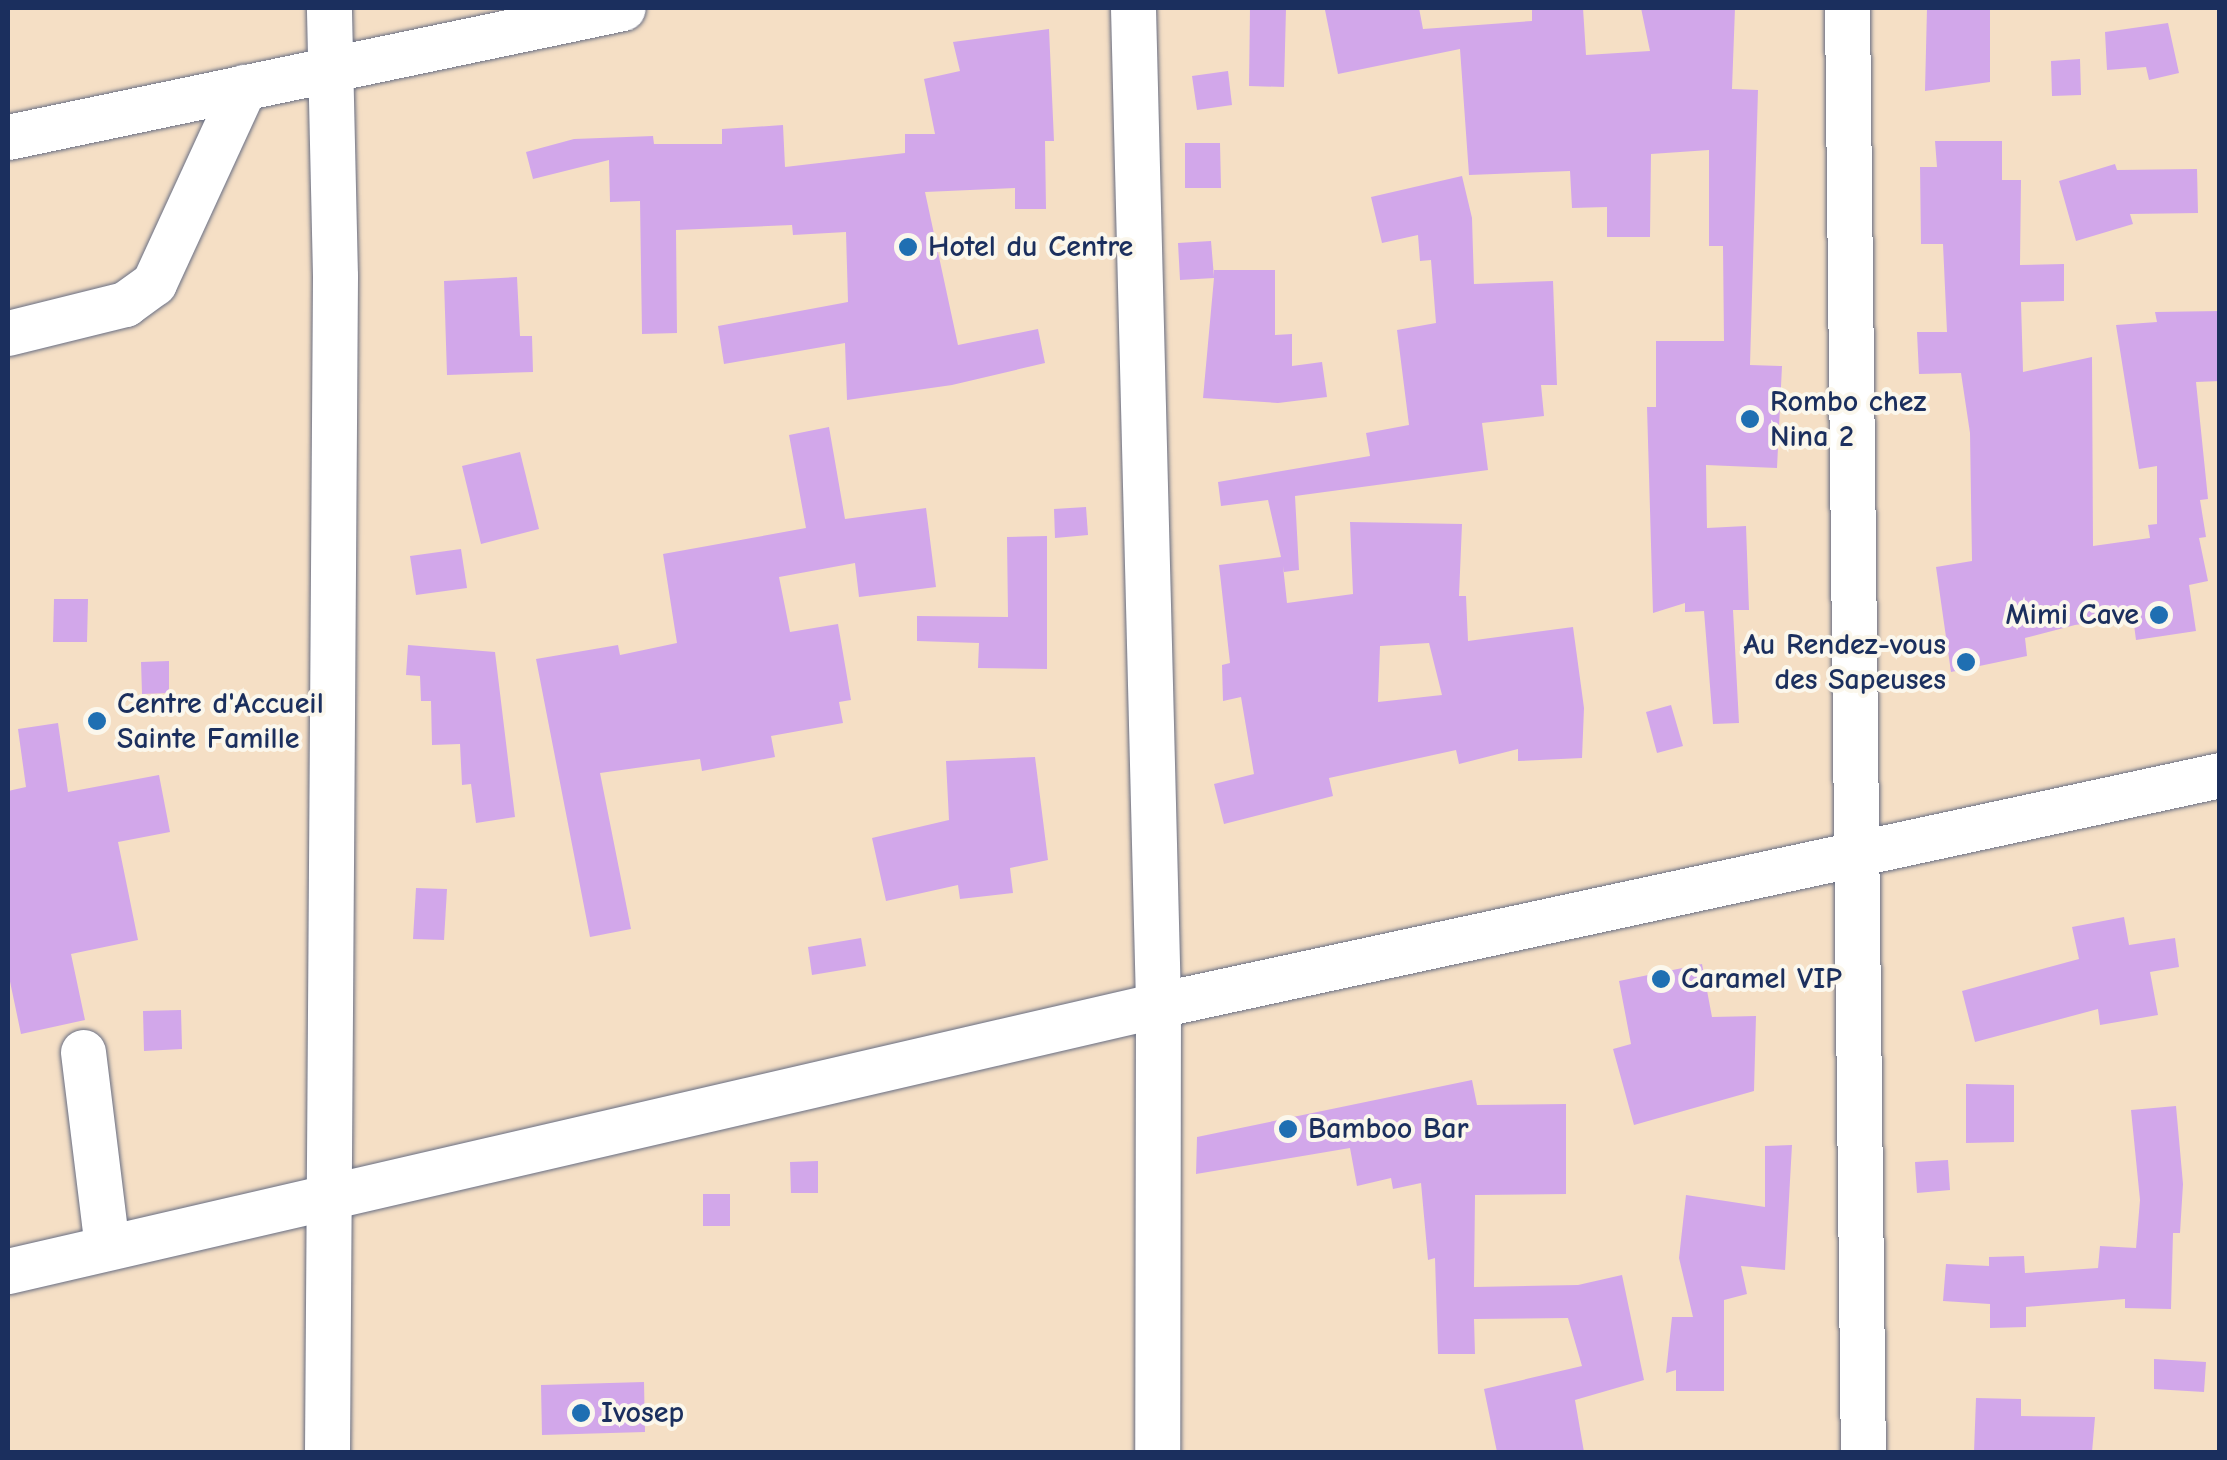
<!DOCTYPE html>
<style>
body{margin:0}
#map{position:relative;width:2227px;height:1460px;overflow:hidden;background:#f5dfc5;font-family:"Comic Neue",sans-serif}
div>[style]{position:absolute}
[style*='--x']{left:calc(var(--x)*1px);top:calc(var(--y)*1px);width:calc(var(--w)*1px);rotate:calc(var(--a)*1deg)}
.building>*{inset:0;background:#d2a7ea}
.roads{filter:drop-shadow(0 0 2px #676d82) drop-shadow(0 0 2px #676d82)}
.minor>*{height:45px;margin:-22.5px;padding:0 22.5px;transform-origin:22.5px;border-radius:22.5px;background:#fff}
.dots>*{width:28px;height:28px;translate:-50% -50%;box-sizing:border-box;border:5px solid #fbf7ec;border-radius:50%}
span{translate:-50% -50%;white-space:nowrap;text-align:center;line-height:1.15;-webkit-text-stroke:8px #fbf7ec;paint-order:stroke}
.poi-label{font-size:30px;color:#1b2f5e;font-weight:700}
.left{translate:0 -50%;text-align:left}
.right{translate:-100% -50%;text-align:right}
.frame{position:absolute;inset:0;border:10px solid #1b2f5e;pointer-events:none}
</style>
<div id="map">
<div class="building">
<i style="clip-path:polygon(1250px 8px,1286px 8px,1284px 87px,1249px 86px)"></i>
<i style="clip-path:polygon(1340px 8px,1419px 8px,1423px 29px,1532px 21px,1532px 8px,1583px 8px,1586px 55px,1650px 51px,1641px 8px,1735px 8px,1732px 89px,1758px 90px,1750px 365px,1782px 366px,1777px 468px,1706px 465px,1707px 528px,1746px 526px,1749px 610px,1733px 610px,1739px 723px,1713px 724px,1704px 611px,1685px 612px,1685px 603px,1653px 613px,1647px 407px,1656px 407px,1656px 341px,1724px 341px,1723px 246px,1709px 246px,1709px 150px,1651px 154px,1650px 237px,1607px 237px,1607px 207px,1572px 208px,1570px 171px,1469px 175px,1460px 49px,1338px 74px,1325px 10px)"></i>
<i style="clip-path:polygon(1927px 8px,1990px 8px,1990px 82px,1925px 91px)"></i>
<i style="clip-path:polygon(2168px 23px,2179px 73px,2149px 80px,2146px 67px,2107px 70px,2105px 32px)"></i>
<i style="clip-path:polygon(1049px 29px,1054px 141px,1045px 141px,1046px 209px,1015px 209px,1015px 188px,925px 192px,958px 345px,1038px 329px,1045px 363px,952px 385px,847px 400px,845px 343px,724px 364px,718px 326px,848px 302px,846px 232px,793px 235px,792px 225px,676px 230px,677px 333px,642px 334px,640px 201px,610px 202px,609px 160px,533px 179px,526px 152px,574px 139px,653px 136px,654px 144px,722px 144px,722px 129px,783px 125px,785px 167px,905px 153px,905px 134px,935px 134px,924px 79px,960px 71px,953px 42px)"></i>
<i style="clip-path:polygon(2080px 59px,2081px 95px,2052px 96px,2051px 61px)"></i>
<i style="clip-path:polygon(1228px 71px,1232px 105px,1197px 110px,1192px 76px)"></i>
<i style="clip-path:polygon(1935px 141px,2002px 141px,2002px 180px,2021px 180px,2020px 265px,2064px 264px,2064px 301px,2021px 302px,2023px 372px,2092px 357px,2093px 546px,2150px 538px,2148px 525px,2157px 524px,2157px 466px,2139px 469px,2116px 325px,2157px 322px,2155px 312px,2220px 311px,2220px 381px,2196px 382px,2208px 499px,2200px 500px,2206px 537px,2199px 538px,2208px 581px,2189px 585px,2196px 631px,2136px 640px,2133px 617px,2075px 625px,2025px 638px,2027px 656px,1951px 672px,1936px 567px,1972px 561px,1970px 433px,1961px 373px,1919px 374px,1917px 332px,1947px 332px,1943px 244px,1921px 244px,1920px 167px,1937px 167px)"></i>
<i style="clip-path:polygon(1185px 143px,1220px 143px,1221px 188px,1185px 188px)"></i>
<i style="clip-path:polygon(2115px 164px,2117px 170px,2197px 169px,2198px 213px,2130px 214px,2133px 224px,2076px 241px,2059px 181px)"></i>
<i style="clip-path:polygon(evenodd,1462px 176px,1472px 218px,1474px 284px,1553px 281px,1557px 385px,1541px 385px,1544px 416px,1482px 423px,1488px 470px,1295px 496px,1299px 570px,1284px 572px,1283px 566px,1287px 603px,1353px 594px,1350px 522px,1462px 524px,1459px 596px,1466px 596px,1468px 641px,1573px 627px,1584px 708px,1582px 758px,1518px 761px,1518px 749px,1459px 764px,1456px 750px,1329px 778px,1333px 796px,1224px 824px,1214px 784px,1254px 774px,1241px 697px,1223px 701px,1222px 665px,1230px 663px,1219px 565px,1281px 557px,1268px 500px,1221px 506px,1218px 482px,1370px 456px,1366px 433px,1409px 425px,1397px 330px,1436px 323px,1431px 260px,1420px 261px,1418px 235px,1382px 243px,1371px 197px,1462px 176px,1429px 643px,1442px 695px,1378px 702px,1380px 646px,1429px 643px)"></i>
<i style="clip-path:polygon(1211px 241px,1214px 277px,1214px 270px,1275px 270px,1275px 335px,1292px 334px,1292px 366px,1322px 362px,1327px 397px,1278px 403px,1203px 398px,1214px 278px,1180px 280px,1178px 243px)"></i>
<i style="clip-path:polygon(517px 277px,520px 336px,532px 336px,533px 372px,447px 375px,444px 281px)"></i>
<i style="clip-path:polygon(829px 427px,845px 519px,926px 508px,936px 587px,859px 597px,855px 563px,779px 577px,790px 632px,838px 624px,851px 700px,839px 702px,843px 723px,771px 736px,775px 757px,702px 771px,700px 759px,600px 773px,631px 929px,590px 937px,536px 659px,618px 645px,620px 655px,677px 643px,663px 554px,806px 528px,789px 435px)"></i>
<i style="clip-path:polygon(520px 452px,539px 529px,481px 544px,462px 466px)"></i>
<i style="clip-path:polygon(1086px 507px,1088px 535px,1055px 538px,1054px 509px)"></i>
<i style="clip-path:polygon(1047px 536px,1047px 669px,978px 668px,979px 643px,917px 641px,917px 616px,1008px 617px,1007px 537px)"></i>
<i style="clip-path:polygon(461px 549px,467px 588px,416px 595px,410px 556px)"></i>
<i style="clip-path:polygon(54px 599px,88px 599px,87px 642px,53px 642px)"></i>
<i style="clip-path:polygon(408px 645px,495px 652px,515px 817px,476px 823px,471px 784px,462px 785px,460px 744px,432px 745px,431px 701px,421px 701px,420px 676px,406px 675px)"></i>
<i style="clip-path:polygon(169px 661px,169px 693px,142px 694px,141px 662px)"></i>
<i style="clip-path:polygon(1671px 705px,1683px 746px,1657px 753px,1646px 712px)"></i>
<i style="clip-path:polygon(58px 723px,68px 792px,159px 775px,170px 832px,118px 842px,138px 940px,71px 954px,85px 1020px,21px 1034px,8px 972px,8px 791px,26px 787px,18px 729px)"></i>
<i style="clip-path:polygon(1035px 757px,1048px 860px,1010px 868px,1013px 893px,960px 899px,958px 885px,886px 901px,872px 838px,949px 820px,946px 761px)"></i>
<i style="clip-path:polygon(416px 888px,447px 889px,444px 940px,413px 939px)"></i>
<i style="clip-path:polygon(2124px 917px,2129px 945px,2175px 938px,2179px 967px,2150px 972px,2158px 1015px,2100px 1025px,2098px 1009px,1975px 1042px,1962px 991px,2079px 959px,2072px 927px)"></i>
<i style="clip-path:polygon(861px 938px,866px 966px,812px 975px,808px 947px)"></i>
<i style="clip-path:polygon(1702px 964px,1712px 1017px,1756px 1016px,1754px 1091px,1634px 1125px,1613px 1049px,1631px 1044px,1619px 981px)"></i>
<i style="clip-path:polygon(181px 1010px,182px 1049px,144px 1051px,143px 1011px)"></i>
<i style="clip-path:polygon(1472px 1080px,1477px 1105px,1566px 1104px,1566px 1194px,1475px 1195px,1474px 1287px,1578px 1285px,1622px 1275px,1644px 1380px,1575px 1400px,1584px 1452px,1497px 1452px,1484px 1389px,1582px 1366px,1568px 1318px,1474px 1319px,1475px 1354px,1438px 1354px,1435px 1258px,1428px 1260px,1421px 1183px,1393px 1189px,1391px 1178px,1357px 1186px,1350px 1148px,1196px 1174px,1197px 1137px)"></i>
<i style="clip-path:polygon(1966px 1084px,2014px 1085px,2014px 1142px,1966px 1143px)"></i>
<i style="clip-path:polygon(2176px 1106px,2183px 1184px,2180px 1233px,2173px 1233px,2171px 1309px,2125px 1308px,2125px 1299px,2026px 1307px,2026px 1327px,1990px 1328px,1990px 1304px,1943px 1301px,1946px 1264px,1989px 1266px,1989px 1257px,2024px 1256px,2025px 1273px,2098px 1268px,2100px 1246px,2136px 1248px,2140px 1200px,2131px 1110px)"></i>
<i style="clip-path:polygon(1792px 1145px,1785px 1270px,1741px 1266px,1747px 1294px,1724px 1300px,1724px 1391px,1676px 1391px,1676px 1370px,1666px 1373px,1672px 1317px,1693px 1317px,1679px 1258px,1686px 1195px,1765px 1207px,1765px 1146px)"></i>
<i style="clip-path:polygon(1948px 1160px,1950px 1190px,1917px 1193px,1915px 1162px)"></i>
<i style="clip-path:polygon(818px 1161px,818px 1193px,791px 1193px,790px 1162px)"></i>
<i style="clip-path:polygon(703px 1194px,730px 1194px,730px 1226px,703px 1226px)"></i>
<i style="clip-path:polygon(2154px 1359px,2206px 1362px,2204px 1392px,2154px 1389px)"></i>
<i style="clip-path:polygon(644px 1382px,645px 1432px,542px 1435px,541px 1385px)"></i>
<i style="clip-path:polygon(1976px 1398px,2021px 1399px,2021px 1416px,2095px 1417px,2092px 1452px,1974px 1452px)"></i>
</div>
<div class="roads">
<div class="minor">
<i style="--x:1133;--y:8;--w:997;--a:88.56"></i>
<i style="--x:1158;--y:1005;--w:447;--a:90.1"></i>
<i style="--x:1847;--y:8;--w:1444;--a:89.37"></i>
<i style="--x:8;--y:137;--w:628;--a:-11.85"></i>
<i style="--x:8;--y:333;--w:121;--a:-13.9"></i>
<i style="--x:125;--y:304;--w:36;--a:-36"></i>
<i style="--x:154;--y:283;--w:216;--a:-65.3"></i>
<i style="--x:83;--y:1052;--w:197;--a:83"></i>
<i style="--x:8;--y:1271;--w:1180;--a:-13.02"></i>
<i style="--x:1158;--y:1005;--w:1087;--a:-12.22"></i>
<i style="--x:327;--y:1452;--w:1176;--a:-89.61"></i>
<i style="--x:335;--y:276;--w:268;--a:-91.3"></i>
</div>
</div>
<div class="dots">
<i style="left:908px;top:247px;background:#1f6fb2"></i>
<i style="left:1750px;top:419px;background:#1f6fb2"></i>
<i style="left:2159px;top:615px;background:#1f6fb2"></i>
<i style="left:1966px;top:662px;background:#1f6fb2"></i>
<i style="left:97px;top:721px;background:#1f6fb2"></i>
<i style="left:1661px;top:979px;background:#1f6fb2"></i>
<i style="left:1288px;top:1129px;background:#1f6fb2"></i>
<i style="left:581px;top:1413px;background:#1f6fb2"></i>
</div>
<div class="poi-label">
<span class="left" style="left:928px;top:247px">Hotel du Centre</span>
<span class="left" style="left:1770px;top:419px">Rombo chez<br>Nina 2</span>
<span class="right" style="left:2139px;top:615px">Mimi Cave</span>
<span class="right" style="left:1946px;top:662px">Au Rendez-vous<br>des Sapeuses</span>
<span class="left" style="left:117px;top:721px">Centre d'Accueil<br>Sainte Famille</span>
<span class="left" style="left:1681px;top:979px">Caramel VIP</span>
<span class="left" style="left:1308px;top:1129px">Bamboo Bar</span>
<span class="left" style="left:601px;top:1413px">Ivosep</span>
</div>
<div class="frame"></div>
</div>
